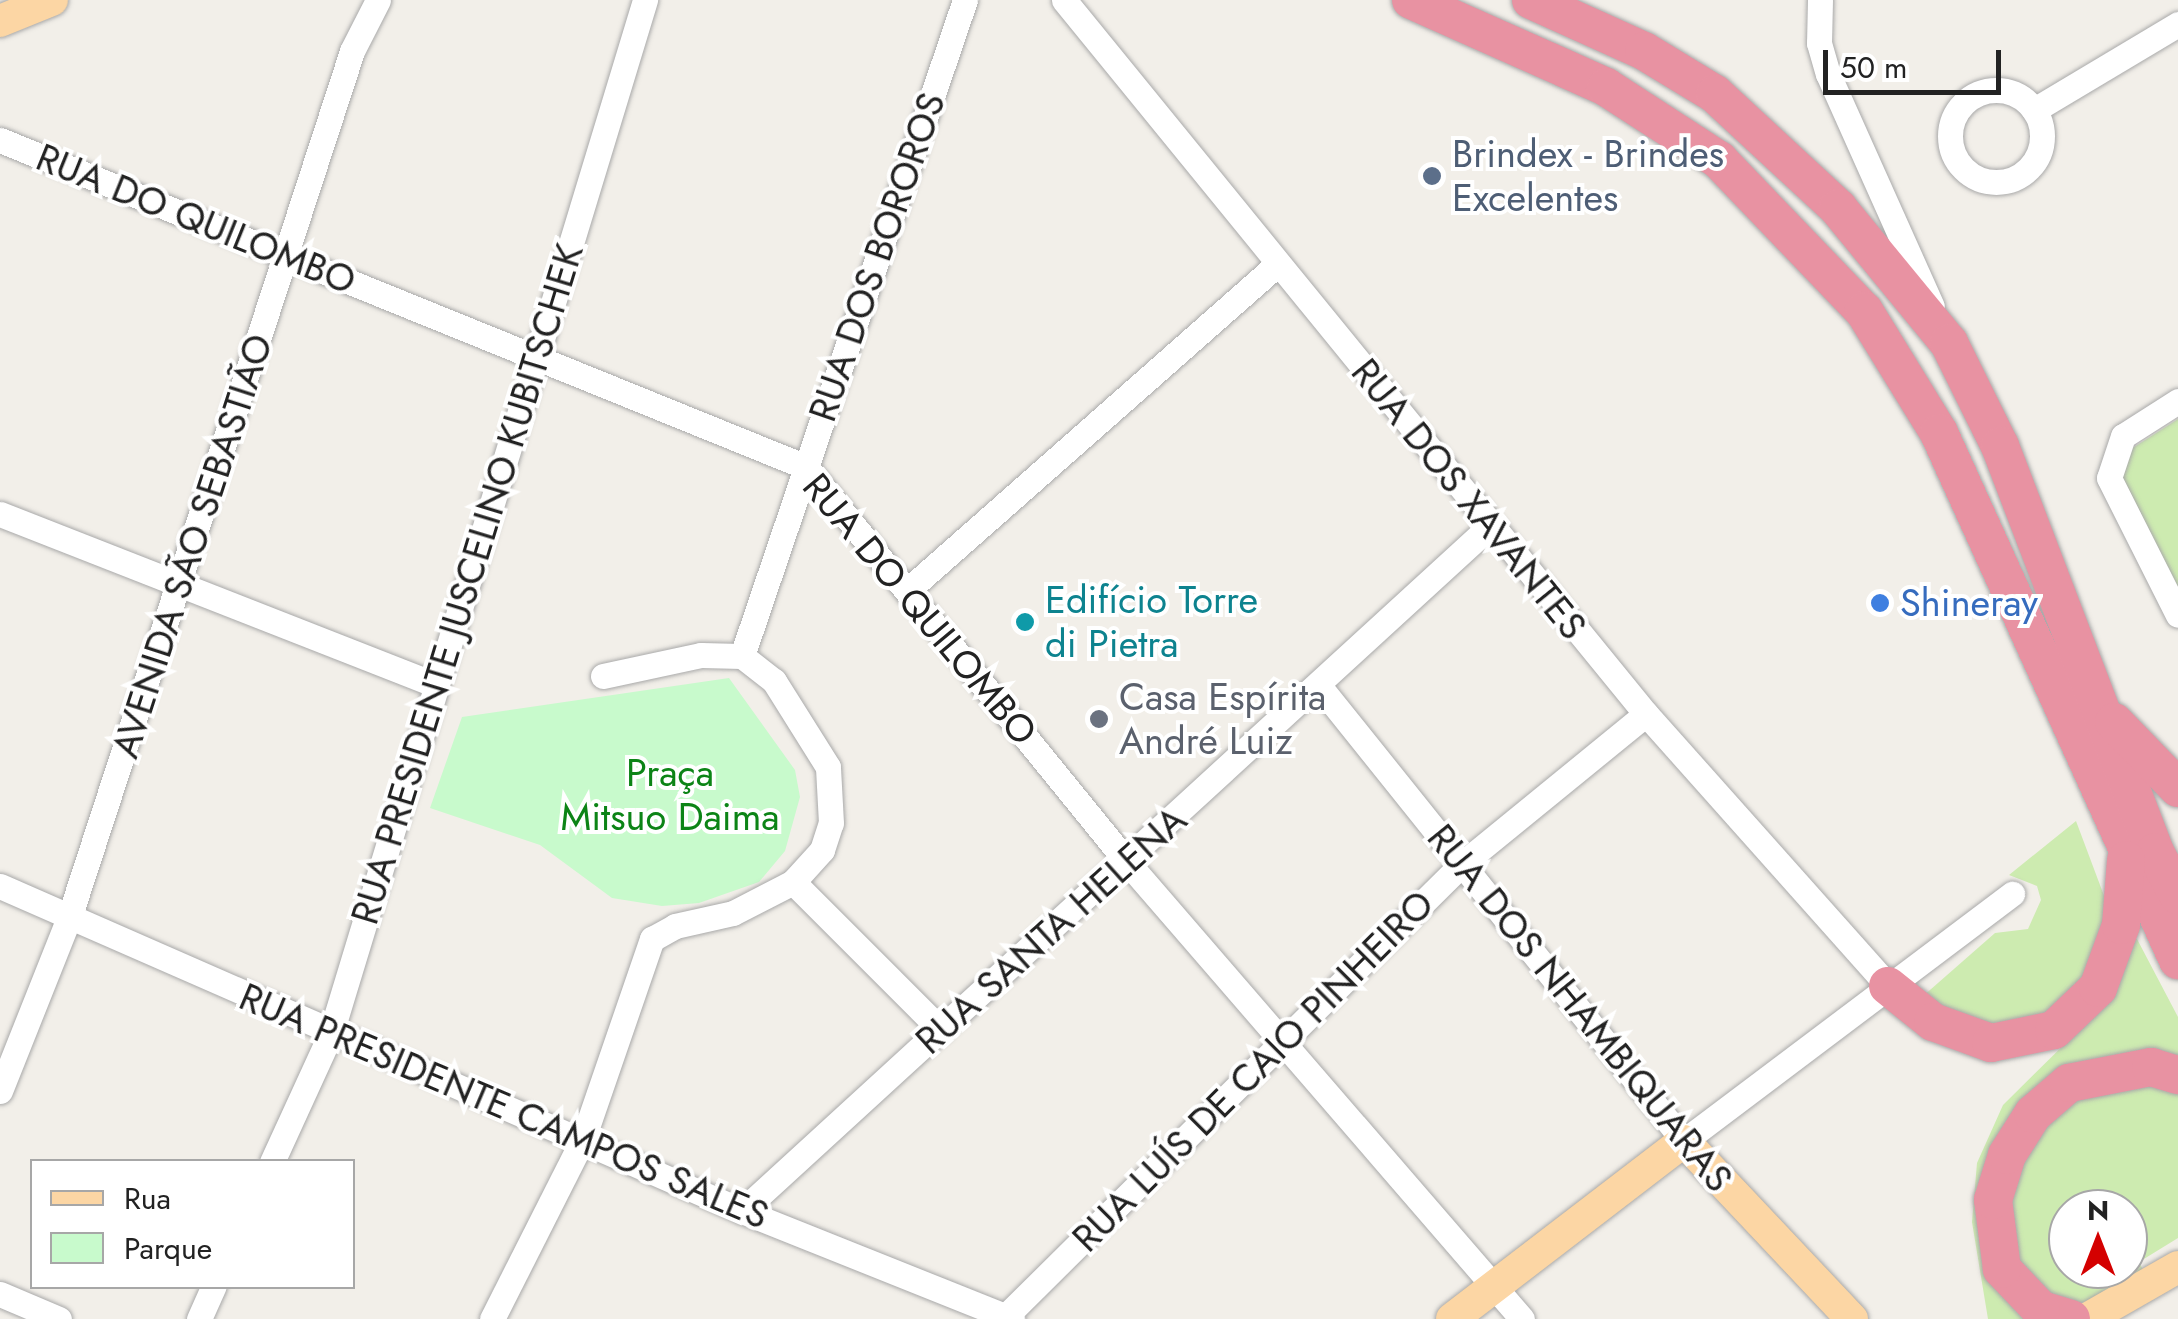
<!DOCTYPE html>
<meta charset="utf-8">
<style>
body{margin:0}
#map{position:relative;width:2178px;height:1319px;overflow:hidden;background:#f2efe9;font-family:Jost,sans-serif}
div>[style]{position:absolute}
[style*='--x']{left:calc(var(--x)*1px);top:calc(var(--y)*1px);width:calc(var(--w)*1px);rotate:calc(var(--a)*1deg)}
.grass>*{inset:0;background:#cdebb0}
.park>*{inset:0;background:#c8facc}
.roads{filter:drop-shadow(0 0 2px #a9a9a9) drop-shadow(0 0 2px #a9a9a9)}
.minor>*{height:25px;margin:-12.5px;padding:0 12.5px;transform-origin:12.5px;border-radius:12.5px;background:#fff}
.minor>.ring{margin:-12.5px;padding:0;box-sizing:content-box;background:none;border:25px solid #fff;border-radius:50%}
.major>*{height:32px;margin:-16px;padding:0 16px;transform-origin:16px;border-radius:16px;background:#fcd6a4}
.highway>*{height:38px;margin:-19px;padding:0 19px;transform-origin:19px;border-radius:19px;background:#e892a2}
.dots>*{width:28px;height:28px;translate:-50% -50%;box-sizing:border-box;border:5px solid #fff;border-radius:50%}
span{translate:-50% -50%;white-space:nowrap;text-align:center;line-height:1.15;-webkit-text-stroke:8px #fff;paint-order:stroke}
.service-label{font-size:38px;color:#4e5e75}
.left{translate:0 -50%;text-align:left}
.street-label{font-size:38px;color:#222}
.culture-label{font-size:38px;color:#0d838f}
.shop-label{font-size:38px;color:#366cbe}
.worship-label{font-size:38px;color:#5b616d}
.park-label{font-size:38px;color:#0c8416}
.legend{position:absolute;left:30px;top:1159px;width:325px;height:130px;box-sizing:border-box;background:#fff;border:2px solid #a7a7a7;margin:0;padding:12px 18px;list-style:none;font-size:30px;color:#222}
.legend li{display:flex;align-items:center;gap:20px;height:50px}
.legend b{width:50px;border:2px solid #a7a7a7}
.north{position:absolute;left:2048px;top:1189px;width:100px;height:100px;box-sizing:border-box;background:#fff;border:2px solid #a7a7a7;border-radius:50%;rotate:0deg;font-size:28px;font-weight:700;line-height:40px;text-align:center;color:#222}
.north::after{content:'';display:block;margin:auto;width:35px;height:45px;background:#d40000;clip-path:polygon(50% 0,100% 100%,50% 72%,0 100%)}
.scale{position:absolute;left:1823px;top:50px;width:178px;height:45px;box-sizing:border-box;border:5px solid #222;border-top:0;padding-left:12px;font-size:30px;line-height:35px;white-space:nowrap;color:#222;-webkit-text-stroke:8px #fff;paint-order:stroke}
</style>
<div id="map">
<div class="grass">
<i style="clip-path:polygon(2178px 419px,2178px 595px,2121px 476px,2131px 449px)"></i>
<i style="clip-path:polygon(2076px 821px,2106px 901px,2104px 938px,2065px 1009px,1990px 1035px,1922px 997px,1995px 933px,2028px 929px,2041px 900px,2037px 886px,2009px 875px)"></i>
<i style="clip-path:polygon(2130px 939px,2137px 939px,2178px 1017px,2178px 1060px,2104px 1058px,1988px 1179px,2032px 1319px,1988px 1319px,1972px 1222px,1977px 1163px,2003px 1105px,2089px 1020px)"></i>
<i style="clip-path:polygon(evenodd,2152px 1081px,2178px 1090px,2178px 1238px,2139px 1262px,2144px 1272px,2097px 1299px,2074px 1304px,2050px 1299px,2016px 1263px,2007px 1202px,2020px 1162px,2044px 1124px,2077px 1096px,2152px 1081px,2068px 1209px,2128px 1209px,2128px 1269px,2068px 1269px,2068px 1209px)"></i>
</div>
<div class="park">
<i style="clip-path:polygon(729px 678px,795px 770px,800px 797px,785px 851px,759px 882px,699px 903px,662px 906px,612px 898px,540px 845px,430px 808px,462px 717px)"></i>
</div>
<div class="roads">
<div class="minor">
<i style="--x:1064;--y:0;--w:921;--a:50.82"></i>
<i style="--x:1646;--y:714;--w:364;--a:48.3"></i>
<i style="--x:1820;--y:0;--w:43;--a:91.3"></i>
<i style="--x:1819;--y:43;--w:32;--a:74"></i>
<i style="--x:1828;--y:74;--w:254;--a:65.9"></i>
<i class="ring" style="left:1950px;top:90px;width:67px;height:67px"></i>
<i style="--x:2034;--y:110;--w:168;--a:-30.8"></i>
<i style="--x:0;--y:140;--w:870;--a:22.08"></i>
<i style="--x:806;--y:467;--w:509;--a:50.9"></i>
<i style="--x:1127;--y:862;--w:604;--a:49.16"></i>
<i style="--x:2178;--y:401;--w:65;--a:147.5"></i>
<i style="--x:2123;--y:436;--w:44;--a:108.4"></i>
<i style="--x:2109;--y:478;--w:153;--a:63.3"></i>
<i style="--x:0;--y:514;--w:468;--a:21.4"></i>
<i style="--x:909;--y:589;--w:492;--a:-41.4"></i>
<i style="--x:603;--y:676;--w:100;--a:-12.1"></i>
<i style="--x:701;--y:655;--w:41;--a:1.4"></i>
<i style="--x:1320;--y:687;--w:582;--a:51.28"></i>
<i style="--x:1684;--y:1141;--w:411;--a:-37"></i>
<i style="--x:793;--y:882;--w:209;--a:45"></i>
<i style="--x:0;--y:886;--w:810;--a:23.65"></i>
<i style="--x:742;--y:1211;--w:291;--a:21.8"></i>
<i style="--x:0;--y:1091;--w:189;--a:-68.3"></i>
<i style="--x:70;--y:915;--w:909;--a:-71.92"></i>
<i style="--x:352;--y:51;--w:57;--a:-63"></i>
<i style="--x:272;--y:1162;--w:142;--a:-65.4"></i>
<i style="--x:331;--y:1033;--w:1080;--a:-73.09"></i>
<i style="--x:742;--y:1211;--w:1014;--a:-42.48"></i>
<i style="--x:0;--y:1294;--w:64;--a:23"></i>
<i style="--x:199;--y:1319;--w:36;--a:-66"></i>
<i style="--x:492;--y:1319;--w:202;--a:-63.2"></i>
<i style="--x:583;--y:1139;--w:212;--a:-71"></i>
<i style="--x:652;--y:939;--w:26;--a:-29"></i>
<i style="--x:675;--y:926;--w:59;--a:-12.6"></i>
<i style="--x:733;--y:913;--w:68;--a:-27.3"></i>
<i style="--x:793;--y:882;--w:43;--a:-47.8"></i>
<i style="--x:822;--y:850;--w:28;--a:-72"></i>
<i style="--x:831;--y:823;--w:56;--a:-93.1"></i>
<i style="--x:828;--y:767;--w:102;--a:-122.1"></i>
<i style="--x:774;--y:681;--w:41;--a:-142"></i>
<i style="--x:742;--y:656;--w:693;--a:-71.23"></i>
<i style="--x:1003;--y:1319;--w:646;--a:-44.75"></i>
<i style="--x:1462;--y:864;--w:237;--a:-39.2"></i>
</div>
<div class="major">
<i style="--x:0;--y:21;--w:56;--a:-22"></i>
<i style="--x:1452;--y:1319;--w:292;--a:-37.5"></i>
<i style="--x:1684;--y:1141;--w:245;--a:46.7"></i>
<i style="--x:2087;--y:1319;--w:105;--a:-29.7"></i>
</div>
<div class="highway">
<i style="--x:1411;--y:0;--w:214;--a:24"></i>
<i style="--x:1606;--y:87;--w:135;--a:32.9"></i>
<i style="--x:1719;--y:160;--w:209;--a:46.2"></i>
<i style="--x:1864;--y:311;--w:143;--a:58.4"></i>
<i style="--x:1939;--y:433;--w:579;--a:65.61"></i>
<i style="--x:1531;--y:0;--w:124;--a:24.3"></i>
<i style="--x:1644;--y:51;--w:83;--a:31.2"></i>
<i style="--x:1715;--y:94;--w:168;--a:42.8"></i>
<i style="--x:1838;--y:208;--w:175;--a:50.6"></i>
<i style="--x:1949;--y:343;--w:115;--a:63.7"></i>
<i style="--x:2000;--y:446;--w:435;--a:69.1"></i>
<i style="--x:2155;--y:852;--w:49;--a:61.9"></i>
<i style="--x:2114;--y:722;--w:92;--a:45.9"></i>
<i style="--x:1888;--y:986;--w:58;--a:38.7"></i>
<i style="--x:1933;--y:1022;--w:62;--a:19.9"></i>
<i style="--x:1991;--y:1043;--w:64;--a:-11.7"></i>
<i style="--x:2054;--y:1030;--w:61;--a:-43.7"></i>
<i style="--x:2098;--y:988;--w:67;--a:-69.9"></i>
<i style="--x:2121;--y:925;--w:65;--a:-85.6"></i>
<i style="--x:2071;--y:1319;--w:31;--a:-163"></i>
<i style="--x:2041;--y:1310;--w:57;--a:-133.6"></i>
<i style="--x:2002;--y:1269;--w:70;--a:-97.4"></i>
<i style="--x:1993;--y:1200;--w:47;--a:-72.7"></i>
<i style="--x:2007;--y:1155;--w:49;--a:-57.6"></i>
<i style="--x:2033;--y:1114;--w:48;--a:-40.7"></i>
<i style="--x:2069;--y:1083;--w:84;--a:-11"></i>
<i style="--x:2151;--y:1067;--w:28;--a:17"></i>
</div>
</div>
<div class="dots">
<i style="left:1432px;top:176px;background:#5c6f8a"></i>
<i style="left:1880px;top:603px;background:#3f7fe0"></i>
<i style="left:1025px;top:622px;background:#0f9aa8"></i>
<i style="left:1099px;top:719px;background:#6b7280"></i>
</div>
<div class="service-label">
<span class="left" style="left:1452px;top:176px">Brindex - Brindes<br>Excelentes</span>
</div>
<div class="street-label">
<span style="left:196px;top:219px;rotate:22deg">RUA DO QUILOMBO</span>
<span style="left:877px;top:257px;rotate:-71deg">RUA DOS BOROROS</span>
<span style="left:1469px;top:499px;rotate:51deg">RUA DOS XAVANTES</span>
<span style="left:192px;top:546px;rotate:-72deg">AVENIDA SÃO SEBASTIÃO</span>
<span style="left:467px;top:584px;rotate:-73deg">RUA PRESIDENTE JUSCELINO KUBITSCHEK</span>
<span style="left:920px;top:609px;rotate:50deg">RUA DO QUILOMBO</span>
<span style="left:1051px;top:930px;rotate:-42deg">RUA SANTA HELENA</span>
<span style="left:1580px;top:1008px;rotate:51deg">RUA DOS NHAMBIQUARAS</span>
<span style="left:1253px;top:1071px;rotate:-45deg">RUA LUÍS DE CAIO PINHEIRO</span>
<span style="left:504px;top:1106px;rotate:23deg">RUA PRESIDENTE CAMPOS SALES</span>
</div>
<div class="culture-label">
<span class="left" style="left:1045px;top:622px">Edifício Torre<br>di Pietra</span>
</div>
<div class="shop-label">
<span class="left" style="left:1900px;top:603px">Shineray</span>
</div>
<div class="worship-label">
<span class="left" style="left:1119px;top:719px">Casa Espírita<br>André Luiz</span>
</div>
<div class="park-label">
<span style="left:670px;top:795px">Praça<br>Mitsuo Daima</span>
</div>
<ul class="legend">
<li><b style="height:12px;background:#fcd6a4"></b>Rua</li>
<li><b style="height:28px;background:#c8facc"></b>Parque</li>
</ul>
<div class="north">N</div>
<div class="scale">50 m</div>
</div>
